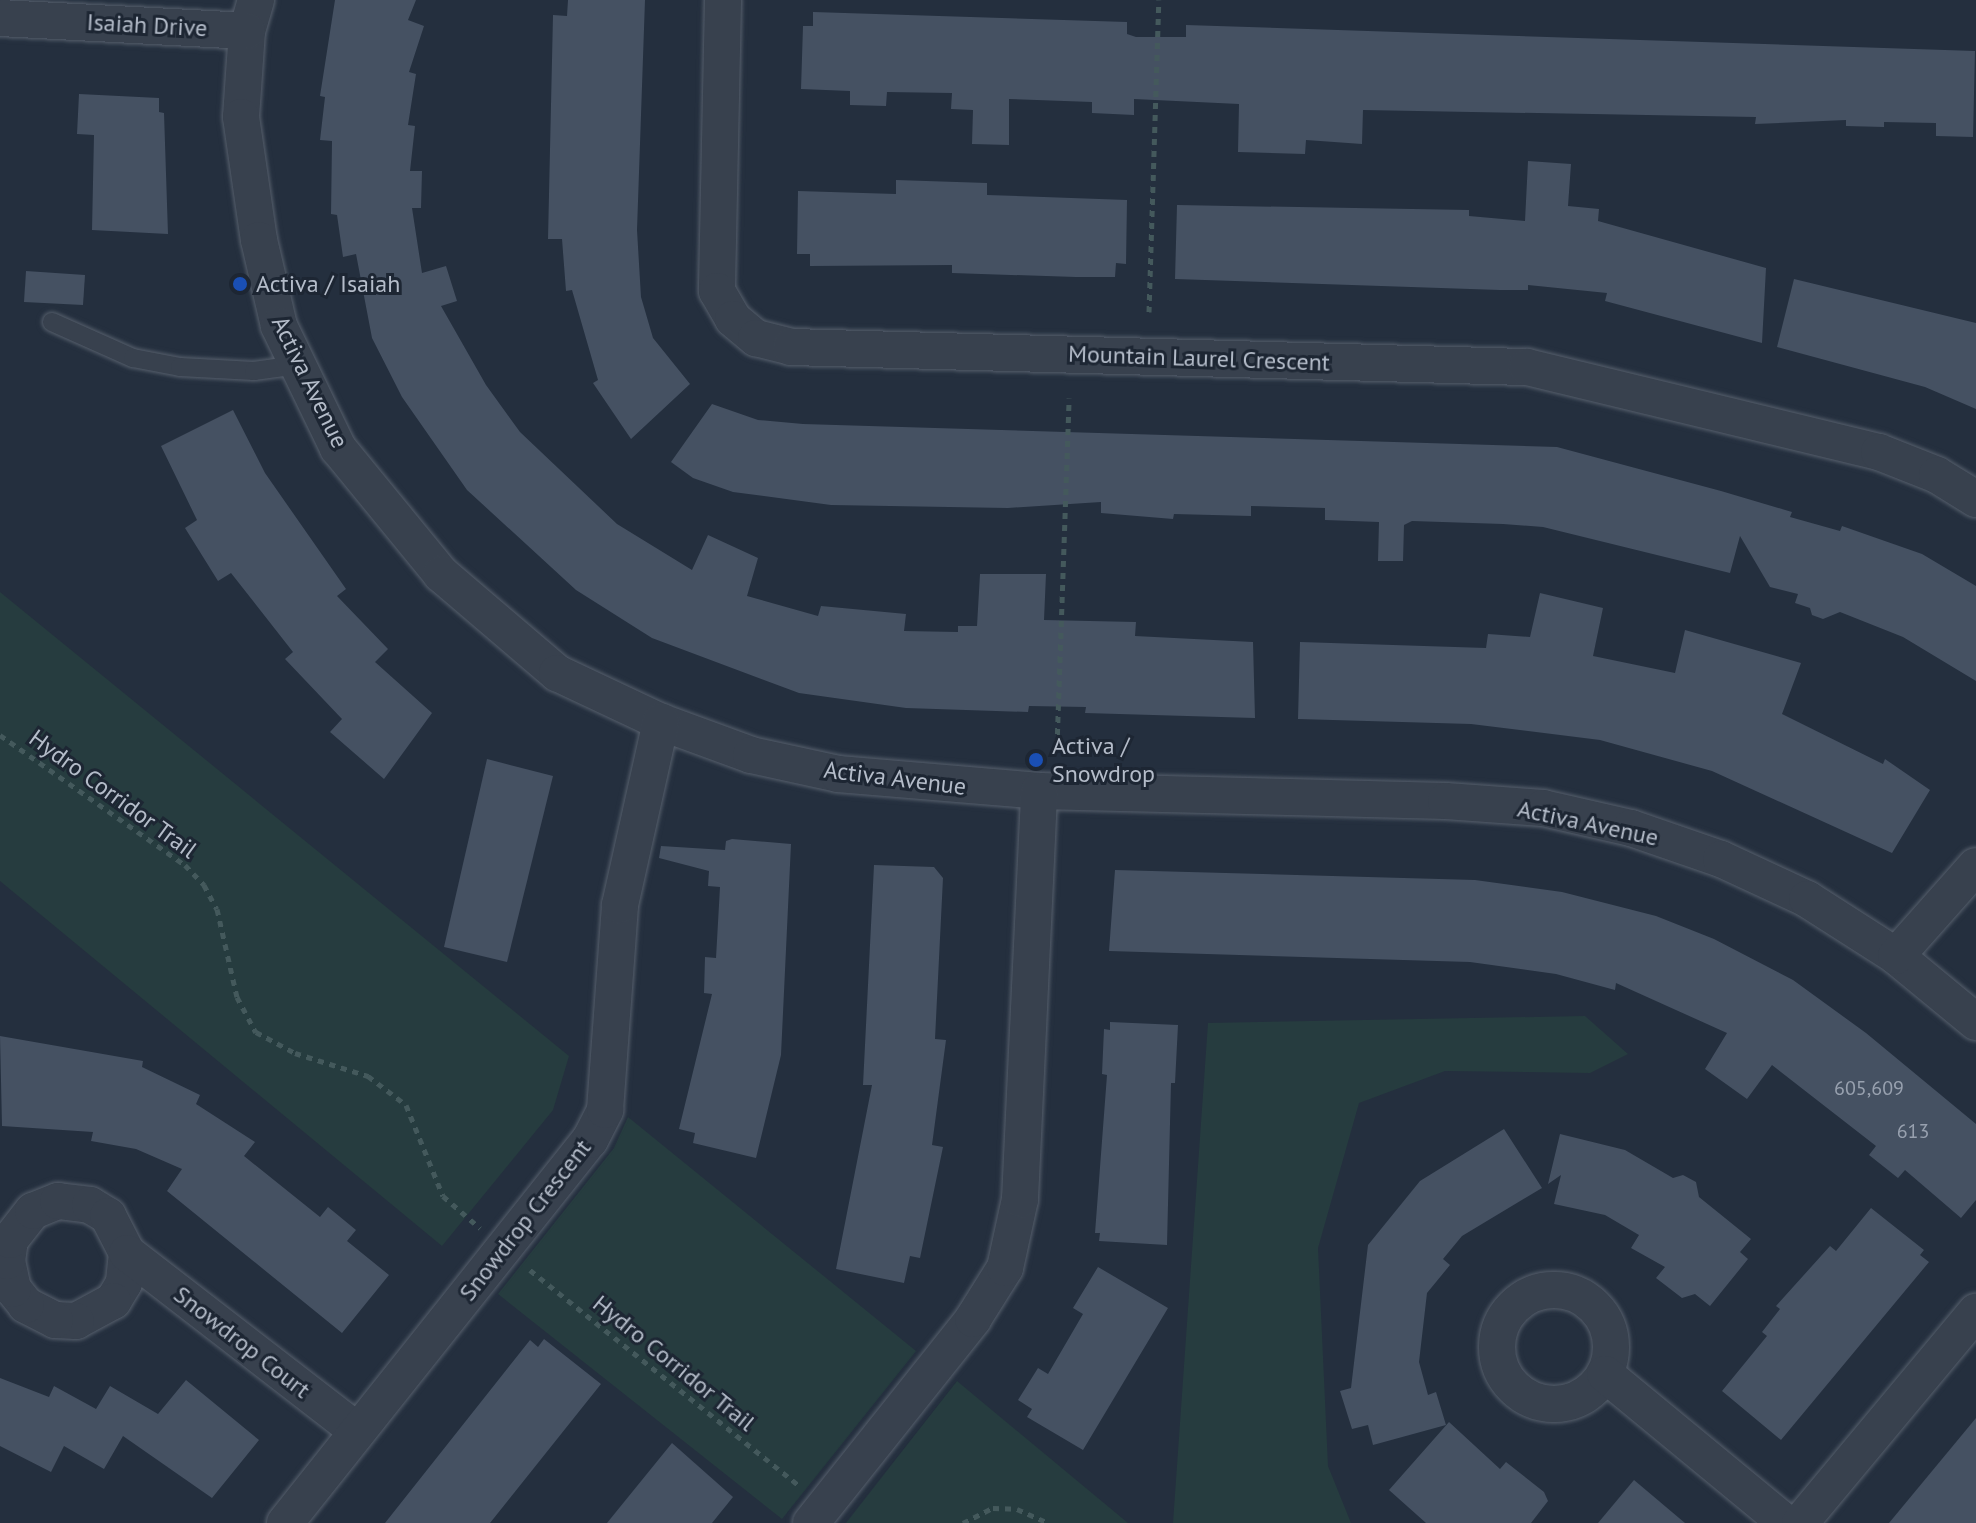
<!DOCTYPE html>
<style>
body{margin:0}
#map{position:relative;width:1976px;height:1523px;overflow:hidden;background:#242f3e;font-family:"PT Sans",sans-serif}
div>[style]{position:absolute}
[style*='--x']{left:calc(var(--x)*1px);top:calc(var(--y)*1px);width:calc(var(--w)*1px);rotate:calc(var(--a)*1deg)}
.green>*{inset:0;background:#263c3f}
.building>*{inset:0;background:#455162}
.path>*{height:5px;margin-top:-2.5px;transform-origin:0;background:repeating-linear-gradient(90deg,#44595c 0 6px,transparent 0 12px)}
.roads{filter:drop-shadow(0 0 2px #565f6c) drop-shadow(0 0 2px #565f6c)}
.service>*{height:18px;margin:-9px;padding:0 9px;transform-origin:9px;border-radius:9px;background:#38414e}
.minor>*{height:36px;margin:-18px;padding:0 18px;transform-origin:18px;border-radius:18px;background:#38414e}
.minor>.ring{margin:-18px;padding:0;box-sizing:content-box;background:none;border:36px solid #38414e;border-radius:50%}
.dots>*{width:22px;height:22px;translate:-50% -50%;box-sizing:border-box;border:4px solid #1d2633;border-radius:50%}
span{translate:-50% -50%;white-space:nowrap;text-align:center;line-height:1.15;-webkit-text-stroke:6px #1d2633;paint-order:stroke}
.number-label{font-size:20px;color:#98a1af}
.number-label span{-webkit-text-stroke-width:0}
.street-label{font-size:24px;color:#b4bcc9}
.poi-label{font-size:24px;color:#b4bcc9}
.left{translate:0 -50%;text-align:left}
</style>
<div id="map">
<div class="green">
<i style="clip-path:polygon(0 592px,569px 1056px,553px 1110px,442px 1246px,0 881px)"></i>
<i style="clip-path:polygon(1585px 1016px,1628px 1054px,1590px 1073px,1445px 1071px,1359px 1103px,1318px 1248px,1328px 1466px,1351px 1523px,1173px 1523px,1208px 1023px)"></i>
<i style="clip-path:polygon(628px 1117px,916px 1351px,782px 1519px,498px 1294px,614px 1148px)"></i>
<i style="clip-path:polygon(957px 1381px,1128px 1523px,846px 1523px)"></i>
</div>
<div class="building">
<i style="clip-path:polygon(335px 0,416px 0,408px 20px,424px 26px,409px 72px,416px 74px,408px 125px,415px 126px,410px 171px,422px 171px,421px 208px,412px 208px,422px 273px,446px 266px,457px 301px,441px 306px,486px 385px,520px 432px,617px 524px,692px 570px,708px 535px,758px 558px,747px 596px,818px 616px,821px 606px,906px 614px,904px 631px,958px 632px,958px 626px,977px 626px,980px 574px,1046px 574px,1044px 620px,1136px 622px,1135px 636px,1253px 642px,1255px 718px,1085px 713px,1086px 707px,1029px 706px,1028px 712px,906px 708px,799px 693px,652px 638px,576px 590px,467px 490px,402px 397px,372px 338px,356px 254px,343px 257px,337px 215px,331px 214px,332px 141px,320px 140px,325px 97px,320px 96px)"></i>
<i style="clip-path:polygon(568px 0,645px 0,637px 230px,641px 297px,653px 338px,690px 384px,631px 439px,593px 383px,598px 380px,572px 290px,566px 291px,562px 239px,548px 239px,553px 15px,567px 16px)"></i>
<i style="clip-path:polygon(813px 12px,1127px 22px,1127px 34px,1136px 37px,1186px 37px,1186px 25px,1975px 51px,1973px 137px,1936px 136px,1936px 123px,1884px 122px,1884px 127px,1846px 126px,1846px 120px,1755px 124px,1756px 117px,1363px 110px,1362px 144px,1306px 140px,1305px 154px,1238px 152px,1239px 104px,1134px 99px,1134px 115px,1092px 113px,1092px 102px,1009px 99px,1009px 145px,972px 144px,973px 110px,951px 109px,952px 93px,887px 92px,886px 106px,850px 105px,850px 91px,801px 89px,803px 26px,813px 26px)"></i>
<i style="clip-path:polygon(79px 94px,159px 98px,159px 112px,164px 113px,168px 234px,92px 230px,94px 135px,77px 134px)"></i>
<i style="clip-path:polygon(1528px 161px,1571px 164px,1568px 206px,1599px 209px,1598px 221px,1766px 268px,1762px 343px,1605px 301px,1607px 293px,1528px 285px,1528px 290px,1500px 290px,1175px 279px,1177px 205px,1469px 210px,1469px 216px,1525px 221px)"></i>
<i style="clip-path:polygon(896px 180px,987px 183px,987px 195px,1127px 200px,1126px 264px,1116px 263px,1115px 277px,1076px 277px,952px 273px,952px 265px,810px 266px,810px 254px,797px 254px,798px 191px,896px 194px)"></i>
<i style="clip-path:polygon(26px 271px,85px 275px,83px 305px,24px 302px)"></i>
<i style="clip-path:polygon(1794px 279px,1976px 323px,1976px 409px,1925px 387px,1777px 347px)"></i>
<i style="clip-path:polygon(712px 404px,758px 420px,803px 424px,1557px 447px,1721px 491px,1792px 512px,1790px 517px,1840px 531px,1842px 526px,1922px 554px,1976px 586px,1976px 681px,1903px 637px,1840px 612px,1823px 619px,1812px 615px,1810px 608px,1795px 603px,1798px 594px,1770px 587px,1740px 536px,1730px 573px,1543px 527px,1503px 524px,1412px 521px,1404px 525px,1403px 561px,1378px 561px,1379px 522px,1325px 520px,1325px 508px,1251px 506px,1251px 516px,1174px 514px,1173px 519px,1101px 513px,1101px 502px,1008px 508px,831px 505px,733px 492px,693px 478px,671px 462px)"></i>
<i style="clip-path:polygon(233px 410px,265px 473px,346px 589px,337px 596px,388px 649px,375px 662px,432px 713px,384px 779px,330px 732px,342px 719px,285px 659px,293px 652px,231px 573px,218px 581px,185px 528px,197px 520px,161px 446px)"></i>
<i style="clip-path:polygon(1540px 593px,1603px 608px,1593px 656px,1675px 673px,1685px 630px,1801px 663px,1782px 714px,1883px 764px,1885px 759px,1930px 790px,1892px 853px,1712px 771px,1600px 740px,1471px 724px,1298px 719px,1300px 642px,1486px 648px,1488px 634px,1530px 637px)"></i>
<i style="clip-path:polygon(487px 759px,553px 776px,507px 962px,444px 947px)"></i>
<i style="clip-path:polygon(732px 839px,791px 844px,781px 1055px,756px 1158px,693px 1143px,695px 1133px,679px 1129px,712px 994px,704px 993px,705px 957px,716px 958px,720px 887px,708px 886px,709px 871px,659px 858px,661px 846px,725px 850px,726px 841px)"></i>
<i style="clip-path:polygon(874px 865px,934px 867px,943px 878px,935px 1039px,946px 1040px,932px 1145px,943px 1147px,920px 1258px,910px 1256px,904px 1283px,836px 1269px,872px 1085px,863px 1085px)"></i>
<i style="clip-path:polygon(1115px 870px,1475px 880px,1562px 892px,1656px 916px,1714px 939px,1793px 980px,1866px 1033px,1976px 1124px,1976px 1200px,1961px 1218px,1905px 1170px,1898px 1178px,1869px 1155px,1876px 1146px,1772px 1065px,1747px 1099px,1705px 1069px,1727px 1033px,1616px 983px,1615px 990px,1556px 974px,1470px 962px,1109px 951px)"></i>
<i style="clip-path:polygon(1110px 1022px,1178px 1025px,1175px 1083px,1171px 1083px,1167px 1245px,1099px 1241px,1100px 1233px,1095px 1233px,1107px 1075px,1102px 1074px,1104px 1029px,1110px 1030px)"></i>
<i style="clip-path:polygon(0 1036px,143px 1061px,142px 1067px,200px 1095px,196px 1104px,255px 1142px,244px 1156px,320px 1217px,328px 1207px,356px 1230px,347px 1241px,389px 1275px,342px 1333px,167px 1191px,182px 1169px,136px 1149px,91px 1141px,93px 1132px,2px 1126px)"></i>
<i style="clip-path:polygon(1504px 1129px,1542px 1188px,1462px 1236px,1443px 1259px,1450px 1265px,1427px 1293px,1419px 1362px,1428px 1395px,1436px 1392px,1446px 1425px,1373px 1445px,1368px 1425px,1352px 1429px,1340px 1391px,1351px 1388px,1368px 1245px,1420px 1181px)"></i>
<i style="clip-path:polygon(1560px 1134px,1625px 1150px,1673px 1178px,1683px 1175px,1696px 1182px,1699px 1197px,1751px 1239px,1740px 1252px,1748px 1259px,1710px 1306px,1695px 1294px,1682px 1298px,1656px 1278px,1665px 1267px,1631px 1248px,1639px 1235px,1605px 1215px,1554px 1204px,1561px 1175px,1548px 1184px)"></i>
<i style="clip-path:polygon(1871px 1208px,1924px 1250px,1920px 1255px,1929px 1262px,1781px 1440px,1722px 1391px,1767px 1336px,1762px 1332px,1780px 1309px,1776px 1306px,1830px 1246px,1836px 1251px)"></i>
<i style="clip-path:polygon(1098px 1267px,1168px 1308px,1083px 1450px,1027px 1417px,1032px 1409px,1018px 1400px,1038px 1368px,1048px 1374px,1083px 1314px,1073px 1308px)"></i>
<i style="clip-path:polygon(544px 1339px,601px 1384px,490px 1523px,385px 1523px,530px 1340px,538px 1347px)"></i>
<i style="clip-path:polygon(0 1378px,49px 1397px,54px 1386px,96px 1409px,110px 1386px,158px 1414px,186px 1380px,259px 1440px,212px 1498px,123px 1436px,104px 1469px,64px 1446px,51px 1472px,0 1446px)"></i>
<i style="clip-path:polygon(1976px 1418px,1976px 1523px,1889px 1523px)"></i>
<i style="clip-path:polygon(1449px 1422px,1500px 1469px,1506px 1462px,1544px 1492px,1548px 1501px,1531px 1523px,1426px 1523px,1389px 1490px)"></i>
<i style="clip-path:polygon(672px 1443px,733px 1497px,712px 1523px,607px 1523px)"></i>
<i style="clip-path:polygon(1634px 1480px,1685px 1523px,1598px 1523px)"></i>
</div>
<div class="path">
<i style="--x:1149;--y:312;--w:312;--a:-88.2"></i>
<i style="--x:0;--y:735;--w:226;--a:35.1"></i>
<i style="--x:185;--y:865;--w:28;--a:46"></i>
<i style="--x:204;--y:885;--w:27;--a:62"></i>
<i style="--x:217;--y:909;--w:90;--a:77.2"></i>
<i style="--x:237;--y:997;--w:40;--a:62"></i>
<i style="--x:256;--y:1032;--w:44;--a:28.3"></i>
<i style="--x:295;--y:1053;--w:77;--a:17.5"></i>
<i style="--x:368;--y:1076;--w:48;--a:37.3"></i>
<i style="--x:406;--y:1105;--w:98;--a:67.9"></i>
<i style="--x:443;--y:1196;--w:49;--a:40.9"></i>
<i style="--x:1057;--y:746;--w:348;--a:-88"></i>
<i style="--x:530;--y:1270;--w:346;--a:38.7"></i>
<i style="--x:963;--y:1523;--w:34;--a:-27"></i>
<i style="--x:993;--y:1508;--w:24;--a:2"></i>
<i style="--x:1017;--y:1509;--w:35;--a:24"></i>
</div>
<div class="roads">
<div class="service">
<i style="--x:52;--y:322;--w:89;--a:24"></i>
<i style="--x:133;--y:358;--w:48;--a:10.8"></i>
<i style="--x:180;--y:367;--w:74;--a:3.1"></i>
<i style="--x:254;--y:371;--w:44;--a:-7.8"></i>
</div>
<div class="minor">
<i style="--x:256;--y:0;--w:32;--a:106"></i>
<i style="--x:247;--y:31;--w:86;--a:94"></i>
<i style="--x:241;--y:117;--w:124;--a:81.7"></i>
<i style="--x:259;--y:240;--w:88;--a:76.9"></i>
<i style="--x:279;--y:326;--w:136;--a:64.2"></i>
<i style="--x:338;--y:448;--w:163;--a:50.7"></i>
<i style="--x:441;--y:574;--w:153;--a:40.5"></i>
<i style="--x:557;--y:673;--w:115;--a:25.2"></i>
<i style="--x:661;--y:722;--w:96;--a:20.1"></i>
<i style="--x:751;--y:755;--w:89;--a:12.3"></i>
<i style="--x:838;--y:774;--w:202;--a:4.8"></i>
<i style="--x:1039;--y:791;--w:407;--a:1.4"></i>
<i style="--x:1446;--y:801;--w:97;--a:4.1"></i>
<i style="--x:1543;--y:808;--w:90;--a:12.8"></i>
<i style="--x:1631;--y:828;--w:95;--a:19"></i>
<i style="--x:1721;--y:859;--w:95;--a:24.9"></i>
<i style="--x:1807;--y:899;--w:106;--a:32.6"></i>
<i style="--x:1896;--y:956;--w:104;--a:39.5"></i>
<i style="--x:723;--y:0;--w:291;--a:91.2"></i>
<i style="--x:717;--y:291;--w:32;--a:60"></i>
<i style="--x:733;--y:319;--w:30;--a:40"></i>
<i style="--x:756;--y:338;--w:36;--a:14"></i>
<i style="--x:791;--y:347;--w:736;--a:1.56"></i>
<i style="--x:1527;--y:367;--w:362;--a:13.6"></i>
<i style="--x:1879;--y:452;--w:62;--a:21.6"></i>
<i style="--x:1937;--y:475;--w:46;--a:31.6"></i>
<i style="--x:0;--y:18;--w:247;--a:3"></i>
<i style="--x:1896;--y:956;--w:120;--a:-48.4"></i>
<i style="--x:127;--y:1253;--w:30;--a:96"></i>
<i style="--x:124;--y:1283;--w:21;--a:121"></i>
<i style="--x:113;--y:1301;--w:42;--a:151.6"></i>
<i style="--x:76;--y:1321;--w:21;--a:-177"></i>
<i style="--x:55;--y:1320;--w:33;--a:-153"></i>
<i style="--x:26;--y:1305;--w:21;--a:-129"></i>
<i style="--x:13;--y:1289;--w:29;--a:-102"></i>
<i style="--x:7;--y:1261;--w:21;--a:-82"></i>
<i style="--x:10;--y:1240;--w:37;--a:-52"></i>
<i style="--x:33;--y:1211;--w:27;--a:-22"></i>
<i style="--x:58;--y:1201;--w:32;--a:7"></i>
<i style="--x:90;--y:1205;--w:21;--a:31"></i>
<i style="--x:108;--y:1216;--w:42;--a:62.8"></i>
<i style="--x:127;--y:1253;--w:291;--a:37.7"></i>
<i class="ring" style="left:1497px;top:1290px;width:78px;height:78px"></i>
<i style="--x:1605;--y:1374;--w:234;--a:39.5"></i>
<i style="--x:285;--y:1523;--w:490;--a:-51.5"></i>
<i style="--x:590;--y:1140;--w:34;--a:-63"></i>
<i style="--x:605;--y:1110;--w:206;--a:-85.8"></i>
<i style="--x:620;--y:905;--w:188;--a:-77.4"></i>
<i style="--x:811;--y:1523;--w:260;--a:-51.5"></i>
<i style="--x:973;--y:1319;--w:60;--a:-57.9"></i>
<i style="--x:1005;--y:1268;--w:71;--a:-77.7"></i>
<i style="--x:1020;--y:1199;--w:408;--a:-87.3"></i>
<i style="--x:1800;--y:1523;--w:275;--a:-50.2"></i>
</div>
</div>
<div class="dots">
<i style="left:240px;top:284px;background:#1a4fb4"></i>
<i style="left:1036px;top:760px;background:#1a4fb4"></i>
</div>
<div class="number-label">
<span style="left:1869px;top:1088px">605,609</span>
<span style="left:1913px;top:1131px">613</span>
</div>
<div class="street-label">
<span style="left:147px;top:25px;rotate:3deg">Isaiah Drive</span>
<span style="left:1199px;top:358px;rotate:2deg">Mountain Laurel Crescent</span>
<span style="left:310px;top:382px;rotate:64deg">Activa Avenue</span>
<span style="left:895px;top:778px;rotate:7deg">Activa Avenue</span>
<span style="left:113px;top:794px;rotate:36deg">Hydro Corridor Trail</span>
<span style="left:1588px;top:823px;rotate:12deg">Activa Avenue</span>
<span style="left:525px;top:1220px;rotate:-52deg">Snowdrop Crescent</span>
<span style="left:242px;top:1342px;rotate:38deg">Snowdrop Court</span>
<span style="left:674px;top:1363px;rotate:39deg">Hydro Corridor Trail</span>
</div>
<div class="poi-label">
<span class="left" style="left:256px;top:284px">Activa / Isaiah</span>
<span class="left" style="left:1052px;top:760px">Activa /<br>Snowdrop</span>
</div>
</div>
